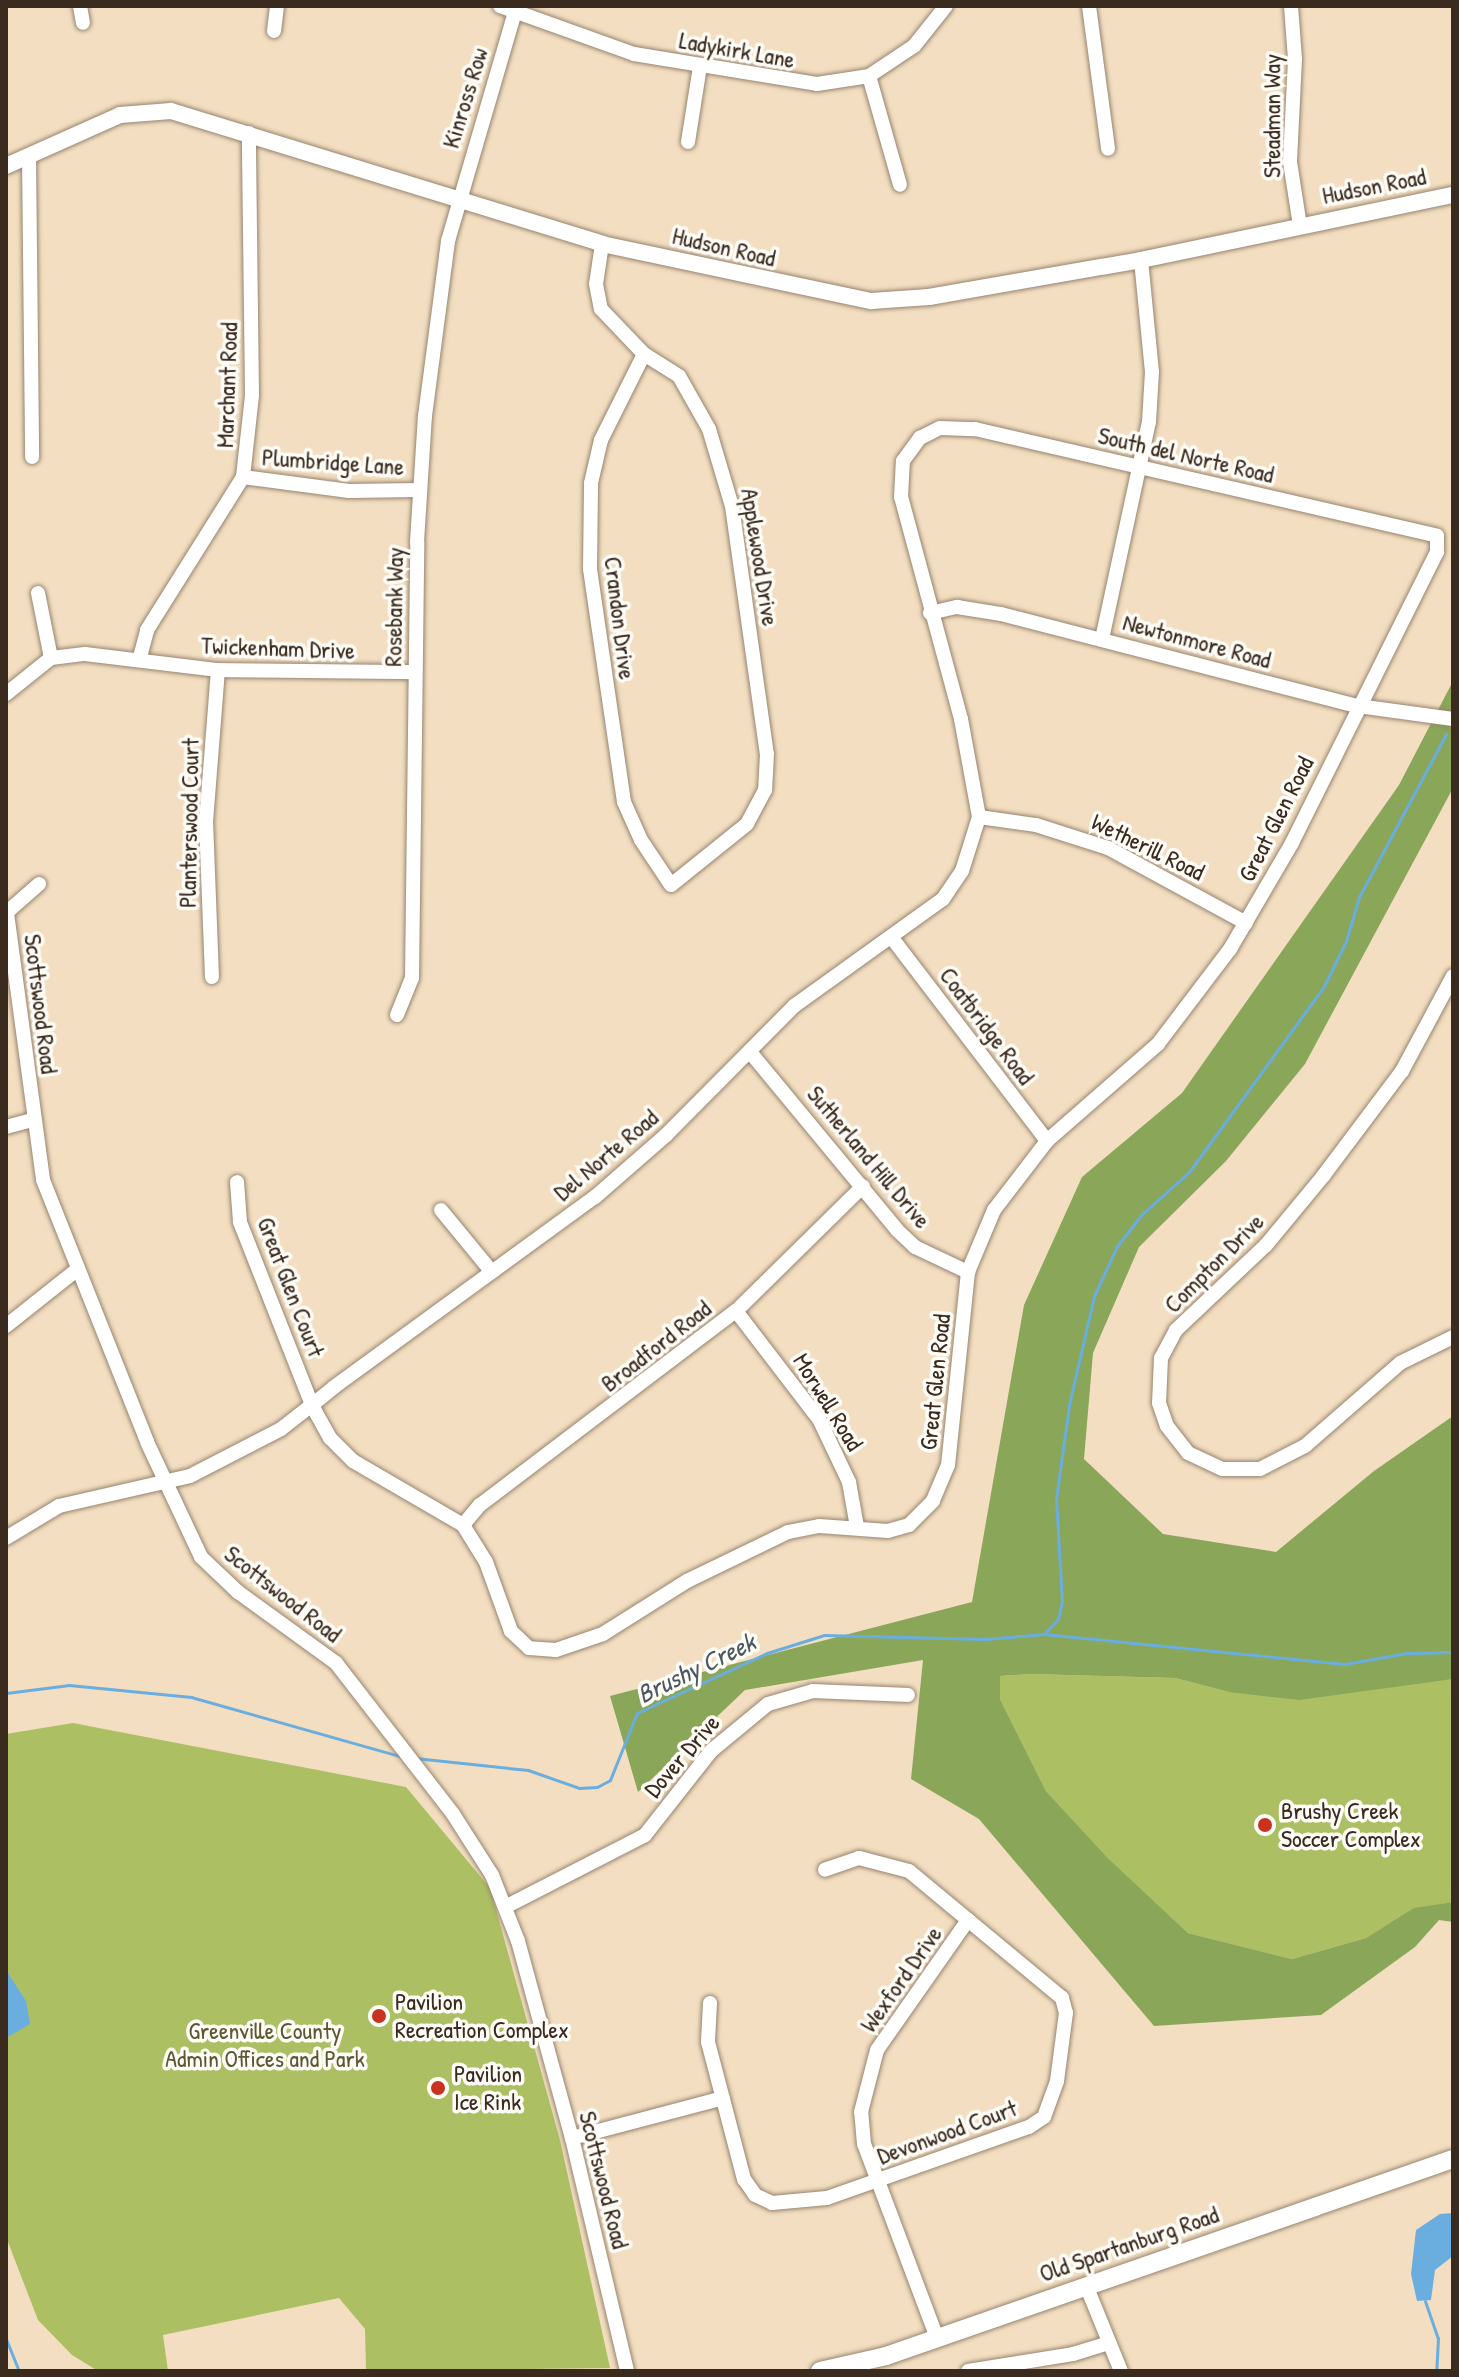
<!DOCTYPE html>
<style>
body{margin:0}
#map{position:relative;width:1459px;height:2377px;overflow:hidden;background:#f3dec1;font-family:"Patrick Hand",sans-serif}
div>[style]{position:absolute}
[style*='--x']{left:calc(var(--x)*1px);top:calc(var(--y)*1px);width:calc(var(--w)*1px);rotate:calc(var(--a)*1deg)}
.green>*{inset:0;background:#adbf63}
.forest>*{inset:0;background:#8aa659}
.water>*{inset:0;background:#6aaee0}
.stream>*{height:3px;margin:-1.5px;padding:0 1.5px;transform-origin:1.5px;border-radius:1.5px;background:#6aaee0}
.roads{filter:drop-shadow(0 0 2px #978470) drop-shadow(0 0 2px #978470)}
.minor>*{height:14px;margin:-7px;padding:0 7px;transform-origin:7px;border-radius:7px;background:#fff}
.tertiary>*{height:16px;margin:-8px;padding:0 8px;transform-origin:8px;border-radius:8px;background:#fff}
.secondary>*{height:18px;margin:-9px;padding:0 9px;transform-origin:9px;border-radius:9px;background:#fff}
.dots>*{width:22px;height:22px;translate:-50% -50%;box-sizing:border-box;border:4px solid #fdfcf7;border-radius:50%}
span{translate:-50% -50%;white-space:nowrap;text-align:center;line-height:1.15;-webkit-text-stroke:7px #fdfcf7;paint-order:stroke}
.street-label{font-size:24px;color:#3b2a1e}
.poi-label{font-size:24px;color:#3b2a1e}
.left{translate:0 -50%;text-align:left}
.park-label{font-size:24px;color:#5d5733}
.water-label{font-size:26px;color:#4b5862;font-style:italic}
.frame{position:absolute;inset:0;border:8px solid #3b2a1e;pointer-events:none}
</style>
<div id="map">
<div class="green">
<i style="clip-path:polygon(1031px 1674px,1175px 1678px,1229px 1692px,1453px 1679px,1453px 1902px,1414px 1909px,1366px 1938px,1292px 1959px,1188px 1933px,1108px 1858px,1046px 1791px,1000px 1699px,1000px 1676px)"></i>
<i style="clip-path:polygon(73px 1723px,406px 1787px,490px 1888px,560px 2140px,610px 2368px,366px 2371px,365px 2329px,339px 2298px,163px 2335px,168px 2371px,98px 2371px,72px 2355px,38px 2320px,6px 2237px,6px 1734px)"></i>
</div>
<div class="forest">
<i style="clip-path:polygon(1453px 681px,1453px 788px,1305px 1064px,1226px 1161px,1139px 1247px,1093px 1353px,1084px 1459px,1163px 1534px,1276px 1552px,1374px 1471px,1453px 1416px,1453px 1679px,1299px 1700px,1229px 1692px,1175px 1678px,1031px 1674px,1000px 1676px,1000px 1699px,1046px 1791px,1108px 1858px,1188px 1933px,1292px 1959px,1366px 1938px,1414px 1908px,1453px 1902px,1453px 1922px,1439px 1920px,1415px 1947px,1321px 2015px,1154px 2026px,979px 1819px,911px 1779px,923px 1660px,745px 1690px,638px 1792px,610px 1696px,972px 1602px,1024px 1305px,1082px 1177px,1182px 1093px,1399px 785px)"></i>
</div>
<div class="water">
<i style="clip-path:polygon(6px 1970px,26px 2001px,30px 2024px,6px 2038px)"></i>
<i style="clip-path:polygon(1453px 2213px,1453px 2256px,1435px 2270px,1431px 2300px,1417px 2301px,1411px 2274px,1416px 2230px,1440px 2214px)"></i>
</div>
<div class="stream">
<i style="--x:1044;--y:1634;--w:21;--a:-47"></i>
<i style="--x:1058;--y:1619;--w:17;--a:-77"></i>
<i style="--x:1062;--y:1602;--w:103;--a:-93.3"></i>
<i style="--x:1056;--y:1499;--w:95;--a:-82.1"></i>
<i style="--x:1069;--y:1405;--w:112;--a:-77.1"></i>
<i style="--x:1094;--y:1296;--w:55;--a:-65.3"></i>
<i style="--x:1117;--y:1246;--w:39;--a:-52"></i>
<i style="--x:1141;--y:1215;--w:64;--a:-41.9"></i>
<i style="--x:1189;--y:1172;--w:230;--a:-54"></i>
<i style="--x:1324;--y:986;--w:50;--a:-63.9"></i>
<i style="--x:1346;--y:941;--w:46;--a:-73.5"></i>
<i style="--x:1359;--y:897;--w:185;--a:-61.9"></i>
<i style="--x:6;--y:1693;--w:64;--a:-7.2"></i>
<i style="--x:69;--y:1685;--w:123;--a:5.6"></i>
<i style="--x:191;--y:1697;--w:217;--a:15.8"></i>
<i style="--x:415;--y:1758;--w:114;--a:6.1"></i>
<i style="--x:528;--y:1770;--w:54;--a:19.4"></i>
<i style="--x:579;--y:1788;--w:18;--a:-3"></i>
<i style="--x:597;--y:1787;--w:15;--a:-28"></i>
<i style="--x:610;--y:1780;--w:72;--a:-68.1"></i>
<i style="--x:637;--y:1713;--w:143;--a:-24.8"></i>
<i style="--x:767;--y:1653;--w:60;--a:-17.5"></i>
<i style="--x:824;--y:1635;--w:161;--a:1.4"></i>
<i style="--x:985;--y:1639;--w:59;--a:-4.8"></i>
<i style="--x:1044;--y:1634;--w:302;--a:5.7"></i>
<i style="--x:1345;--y:1664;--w:63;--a:-10.1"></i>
<i style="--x:1407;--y:1653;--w:46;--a:-1.2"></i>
<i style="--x:1425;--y:2301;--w:39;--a:71"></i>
<i style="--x:1438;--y:2338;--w:33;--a:93"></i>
<i style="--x:6;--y:2339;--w:35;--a:68"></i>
</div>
<div class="roads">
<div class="minor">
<i style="--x:80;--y:6;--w:17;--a:80"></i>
<i style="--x:500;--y:6;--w:142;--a:19.7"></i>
<i style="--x:634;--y:54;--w:185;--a:9.3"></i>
<i style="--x:817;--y:84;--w:53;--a:-8.7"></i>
<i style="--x:869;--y:76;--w:54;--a:-33.7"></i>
<i style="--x:914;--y:46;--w:51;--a:-51.3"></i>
<i style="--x:1089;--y:6;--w:144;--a:82.4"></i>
<i style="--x:1291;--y:6;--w:53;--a:85.7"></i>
<i style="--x:1295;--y:59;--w:103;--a:92.8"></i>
<i style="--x:1290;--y:162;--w:65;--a:81.1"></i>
<i style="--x:274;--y:31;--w:25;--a:-83"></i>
<i style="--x:869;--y:76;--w:113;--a:74.1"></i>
<i style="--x:688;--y:142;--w:77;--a:-81"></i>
<i style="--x:29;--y:156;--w:301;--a:89.4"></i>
<i style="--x:602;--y:244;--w:40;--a:98.5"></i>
<i style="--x:596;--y:284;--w:25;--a:79"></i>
<i style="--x:601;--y:309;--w:62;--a:46.3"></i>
<i style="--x:644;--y:354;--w:41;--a:32.2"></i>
<i style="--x:679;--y:376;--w:61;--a:60.5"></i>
<i style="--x:709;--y:429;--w:80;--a:73.4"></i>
<i style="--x:732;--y:506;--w:250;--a:82"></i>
<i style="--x:767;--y:754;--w:36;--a:93"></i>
<i style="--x:765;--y:790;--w:38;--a:118"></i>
<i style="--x:747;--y:824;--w:97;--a:141.2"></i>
<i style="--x:671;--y:885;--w:54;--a:-123.7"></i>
<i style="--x:641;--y:840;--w:42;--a:-114.1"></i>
<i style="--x:624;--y:802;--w:235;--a:-98.3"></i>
<i style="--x:590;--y:569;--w:86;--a:-89.3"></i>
<i style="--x:591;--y:483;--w:44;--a:-76.9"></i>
<i style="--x:601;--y:440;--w:96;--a:-63.4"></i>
<i style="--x:243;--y:477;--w:107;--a:7.5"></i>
<i style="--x:349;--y:491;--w:70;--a:-0.8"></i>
<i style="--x:38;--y:593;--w:66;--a:78.7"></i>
<i style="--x:930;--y:613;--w:28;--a:-13"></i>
<i style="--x:957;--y:607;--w:45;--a:9"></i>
<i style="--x:1001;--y:614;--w:369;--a:14.5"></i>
<i style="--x:1358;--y:706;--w:96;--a:7.8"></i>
<i style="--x:1102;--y:639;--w:222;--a:-77.8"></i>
<i style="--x:1149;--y:422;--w:50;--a:-86.6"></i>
<i style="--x:1152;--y:372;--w:113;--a:-95.6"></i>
<i style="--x:140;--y:657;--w:28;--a:-75"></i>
<i style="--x:147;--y:630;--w:181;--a:-57.9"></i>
<i style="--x:243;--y:477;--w:82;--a:-83.7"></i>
<i style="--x:252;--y:395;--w:262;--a:-90.7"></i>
<i style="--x:6;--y:694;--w:58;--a:-38.7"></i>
<i style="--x:51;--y:658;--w:34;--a:-7"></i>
<i style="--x:85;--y:654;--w:134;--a:6.9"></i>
<i style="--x:218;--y:670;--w:197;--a:0.6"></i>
<i style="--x:979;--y:817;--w:58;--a:8"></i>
<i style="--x:1036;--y:825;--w:76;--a:17.7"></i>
<i style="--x:1108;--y:848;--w:157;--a:28.5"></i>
<i style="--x:6;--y:913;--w:44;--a:-41.3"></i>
<i style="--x:7;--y:913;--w:269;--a:82.3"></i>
<i style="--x:43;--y:1180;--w:282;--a:68.3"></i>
<i style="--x:147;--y:1442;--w:127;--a:64.8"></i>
<i style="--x:201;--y:1557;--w:51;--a:43.4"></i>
<i style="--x:238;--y:1592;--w:121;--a:35.9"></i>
<i style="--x:336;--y:1663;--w:191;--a:52.2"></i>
<i style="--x:453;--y:1814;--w:72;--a:57.4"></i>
<i style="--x:492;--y:1875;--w:71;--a:68.5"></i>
<i style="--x:518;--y:1941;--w:204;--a:74.7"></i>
<i style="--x:572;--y:2138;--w:239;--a:76.7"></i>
<i style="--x:892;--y:938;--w:255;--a:52.6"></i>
<i style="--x:1453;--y:976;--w:108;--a:118.2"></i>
<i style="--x:1402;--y:1071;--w:130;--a:126.9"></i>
<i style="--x:1324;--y:1175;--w:91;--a:129.6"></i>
<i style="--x:1266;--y:1245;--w:124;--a:136.6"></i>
<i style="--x:1176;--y:1330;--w:32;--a:118"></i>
<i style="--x:1161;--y:1358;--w:45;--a:92.5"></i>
<i style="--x:1159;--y:1403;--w:24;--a:71"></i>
<i style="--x:1167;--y:1426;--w:34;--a:52"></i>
<i style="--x:1188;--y:1453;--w:38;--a:25"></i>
<i style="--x:1223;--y:1469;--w:37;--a:0"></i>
<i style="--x:1260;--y:1469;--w:51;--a:-27.1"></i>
<i style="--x:1305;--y:1446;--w:126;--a:-41.1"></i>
<i style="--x:1400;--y:1363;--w:59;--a:-26.1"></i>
<i style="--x:212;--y:977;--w:155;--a:-92.2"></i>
<i style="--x:206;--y:822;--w:152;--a:-85.5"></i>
<i style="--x:397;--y:1015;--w:40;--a:-68"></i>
<i style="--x:412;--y:978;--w:436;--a:-89.3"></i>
<i style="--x:417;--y:542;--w:126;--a:-86.4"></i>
<i style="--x:425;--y:416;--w:177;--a:-82.5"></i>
<i style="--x:448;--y:241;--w:239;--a:-73.7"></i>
<i style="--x:750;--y:1052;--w:231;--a:50.4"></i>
<i style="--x:897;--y:1230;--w:25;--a:43"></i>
<i style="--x:915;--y:1247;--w:59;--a:25.3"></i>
<i style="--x:6;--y:1127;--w:28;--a:-15"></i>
<i style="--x:441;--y:1210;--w:80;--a:50.6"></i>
<i style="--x:736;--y:1311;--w:136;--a:52.5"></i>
<i style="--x:819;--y:1419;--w:70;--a:64.5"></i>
<i style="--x:849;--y:1482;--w:46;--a:79.9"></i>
<i style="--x:6;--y:1326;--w:92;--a:-38.4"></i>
<i style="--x:463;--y:1525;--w:26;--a:-50"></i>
<i style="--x:480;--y:1505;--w:321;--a:-37.2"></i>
<i style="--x:736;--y:1311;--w:178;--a:-44.5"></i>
<i style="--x:6;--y:1538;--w:62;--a:-31.1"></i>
<i style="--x:59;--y:1506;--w:134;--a:-12.9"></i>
<i style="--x:190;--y:1476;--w:102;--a:-27.3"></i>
<i style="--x:281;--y:1429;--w:39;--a:-38"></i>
<i style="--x:312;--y:1405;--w:28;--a:-39"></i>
<i style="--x:334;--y:1387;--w:323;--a:-36.1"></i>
<i style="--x:595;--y:1197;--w:94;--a:-41.1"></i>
<i style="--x:666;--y:1135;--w:182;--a:-45.2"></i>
<i style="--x:794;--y:1006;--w:183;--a:-35.7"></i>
<i style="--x:943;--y:899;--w:34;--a:-56"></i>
<i style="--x:962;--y:871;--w:57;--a:-72.5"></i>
<i style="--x:979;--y:817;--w:100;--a:-100.4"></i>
<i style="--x:961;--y:719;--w:230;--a:-105.1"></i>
<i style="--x:901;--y:497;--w:36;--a:-87"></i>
<i style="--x:903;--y:461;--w:29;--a:-54"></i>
<i style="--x:920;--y:438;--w:22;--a:-27"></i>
<i style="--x:940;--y:428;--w:35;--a:2"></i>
<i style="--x:975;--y:429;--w:474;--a:13"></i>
<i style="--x:1437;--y:536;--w:16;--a:90"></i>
<i style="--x:1437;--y:552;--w:325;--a:116.5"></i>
<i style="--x:1292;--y:843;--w:123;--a:120.3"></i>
<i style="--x:1230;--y:949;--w:119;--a:127.2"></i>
<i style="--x:1158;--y:1044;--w:147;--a:138.9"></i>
<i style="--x:1047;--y:1141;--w:87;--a:127.5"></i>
<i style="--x:994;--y:1210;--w:67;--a:112.8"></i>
<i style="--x:968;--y:1272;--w:194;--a:95.9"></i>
<i style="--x:948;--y:1465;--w:39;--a:113"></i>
<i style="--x:933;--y:1501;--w:34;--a:135"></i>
<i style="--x:909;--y:1525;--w:22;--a:164"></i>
<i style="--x:888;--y:1531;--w:69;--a:-175.9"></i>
<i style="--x:819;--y:1526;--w:32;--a:169"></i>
<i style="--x:788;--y:1532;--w:112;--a:154.1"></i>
<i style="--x:687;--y:1581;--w:99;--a:147.8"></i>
<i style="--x:603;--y:1634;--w:50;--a:161.2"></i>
<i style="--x:556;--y:1650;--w:27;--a:-176"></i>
<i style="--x:529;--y:1648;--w:25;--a:-137"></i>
<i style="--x:511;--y:1631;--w:73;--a:-109.9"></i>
<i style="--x:486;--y:1562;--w:44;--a:-121.9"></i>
<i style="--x:463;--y:1525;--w:127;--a:-149.8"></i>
<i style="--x:353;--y:1461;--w:33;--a:-135"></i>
<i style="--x:330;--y:1438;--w:38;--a:-119"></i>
<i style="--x:312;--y:1405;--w:197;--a:-111.5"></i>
<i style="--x:240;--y:1222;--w:40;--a:-94.3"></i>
<i style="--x:507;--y:1906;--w:155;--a:-27.2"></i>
<i style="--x:645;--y:1835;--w:107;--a:-51.8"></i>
<i style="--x:711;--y:1751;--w:74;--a:-39.5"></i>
<i style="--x:768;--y:1704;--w:47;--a:-16.1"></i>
<i style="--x:813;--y:1691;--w:95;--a:2.4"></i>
<i style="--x:710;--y:2003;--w:39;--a:93"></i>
<i style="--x:708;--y:2042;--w:142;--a:75.3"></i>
<i style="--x:744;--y:2179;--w:19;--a:55"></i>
<i style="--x:755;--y:2195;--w:19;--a:25"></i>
<i style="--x:772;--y:2203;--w:55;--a:-5.2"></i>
<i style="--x:827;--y:2198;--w:214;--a:-19.4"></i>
<i style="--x:1029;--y:2127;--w:18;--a:-34"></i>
<i style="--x:1044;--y:2117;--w:38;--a:-70"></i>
<i style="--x:1057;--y:2081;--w:69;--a:-82.5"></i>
<i style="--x:1066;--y:2013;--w:16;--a:-105"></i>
<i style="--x:1062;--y:1998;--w:199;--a:-140.3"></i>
<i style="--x:909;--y:1871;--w:52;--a:-165.4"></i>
<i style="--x:859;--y:1858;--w:36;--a:161"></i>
<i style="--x:572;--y:2138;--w:156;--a:-14.8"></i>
<i style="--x:1086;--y:2285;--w:93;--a:67.9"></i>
<i style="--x:937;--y:2338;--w:207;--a:-110.6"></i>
<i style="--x:864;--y:2144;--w:32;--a:-95"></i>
<i style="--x:861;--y:2112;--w:64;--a:-75.5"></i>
<i style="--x:877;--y:2050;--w:159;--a:-55"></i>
<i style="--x:968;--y:2371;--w:106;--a:-9.2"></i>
<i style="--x:1073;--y:2354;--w:38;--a:-17"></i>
</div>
<div class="tertiary">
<i style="--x:6;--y:166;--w:125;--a:-24.1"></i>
<i style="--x:120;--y:115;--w:51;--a:-4.5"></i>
<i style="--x:171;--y:111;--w:451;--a:17.1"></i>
<i style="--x:602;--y:244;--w:275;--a:12"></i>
<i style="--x:871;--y:301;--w:58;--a:-3.9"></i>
<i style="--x:929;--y:297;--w:215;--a:-9.9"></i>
<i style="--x:1141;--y:260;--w:319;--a:-11.8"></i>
</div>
<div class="secondary">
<i style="--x:820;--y:2371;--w:68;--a:-12.8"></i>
<i style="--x:886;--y:2356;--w:600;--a:-19.16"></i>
</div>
</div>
<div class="dots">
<i style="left:1265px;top:1825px;background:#c8321e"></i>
<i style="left:379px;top:2016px;background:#c8321e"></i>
<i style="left:438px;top:2088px;background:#c8321e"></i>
</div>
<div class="street-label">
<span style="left:737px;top:50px;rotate:10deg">Ladykirk Lane</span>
<span style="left:465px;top:98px;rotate:-73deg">Kinross Row</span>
<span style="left:1272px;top:116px;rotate:-90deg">Steadman Way</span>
<span style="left:1374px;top:186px;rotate:-11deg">Hudson Road</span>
<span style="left:724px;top:247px;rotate:13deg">Hudson Road</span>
<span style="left:227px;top:385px;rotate:-88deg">Marchant Road</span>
<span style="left:1186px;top:455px;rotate:13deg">South del Norte Road</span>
<span style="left:333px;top:462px;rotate:4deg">Plumbridge Lane</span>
<span style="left:760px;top:557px;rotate:81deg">Applewood Drive</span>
<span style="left:394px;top:607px;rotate:-89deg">Rosebank Way</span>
<span style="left:620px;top:618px;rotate:83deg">Crandon Drive</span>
<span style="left:1197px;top:641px;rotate:15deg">Newtonmore Road</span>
<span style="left:278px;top:648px;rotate:2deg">Twickenham Drive</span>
<span style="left:1276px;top:819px;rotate:-63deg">Great Glen Road</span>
<span style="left:189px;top:823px;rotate:-89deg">Planterswood Court</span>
<span style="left:1148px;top:847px;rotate:26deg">Wetherill Road</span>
<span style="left:41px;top:1004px;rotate:83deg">Scottswood Road</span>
<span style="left:987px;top:1026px;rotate:53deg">Coatbridge Road</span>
<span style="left:606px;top:1155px;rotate:-40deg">Del Norte Road</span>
<span style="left:869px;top:1157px;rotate:50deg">Sutherland Hill Drive</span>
<span style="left:1214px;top:1263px;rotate:-45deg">Compton Drive</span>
<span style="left:291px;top:1287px;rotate:69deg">Great Glen Court</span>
<span style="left:656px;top:1346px;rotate:-38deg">Broadford Road</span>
<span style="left:935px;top:1382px;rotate:-84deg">Great Glen Road</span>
<span style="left:828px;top:1402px;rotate:58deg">Morwell Road</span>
<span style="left:283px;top:1594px;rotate:38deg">Scottswood Road</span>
<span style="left:682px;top:1756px;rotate:-49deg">Dover Drive</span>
<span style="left:901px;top:1979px;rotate:-55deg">Wexford Drive</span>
<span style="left:947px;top:2132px;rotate:-20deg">Devonwood Court</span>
<span style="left:604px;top:2180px;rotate:76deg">Scottswood Road</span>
<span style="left:1129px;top:2244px;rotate:-19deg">Old Spartanburg Road</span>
</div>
<div class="poi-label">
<span class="left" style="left:1281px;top:1825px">Brushy Creek<br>Soccer Complex</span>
<span class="left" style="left:395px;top:2016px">Pavilion<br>Recreation Complex</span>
<span class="left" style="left:454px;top:2088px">Pavilion<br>Ice Rink</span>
</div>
<div class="park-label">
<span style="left:265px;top:2045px">Greenville County<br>Admin Offices and Park</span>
</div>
<div class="water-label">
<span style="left:696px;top:1668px;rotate:-26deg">Brushy Creek</span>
</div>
<div class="frame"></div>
</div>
